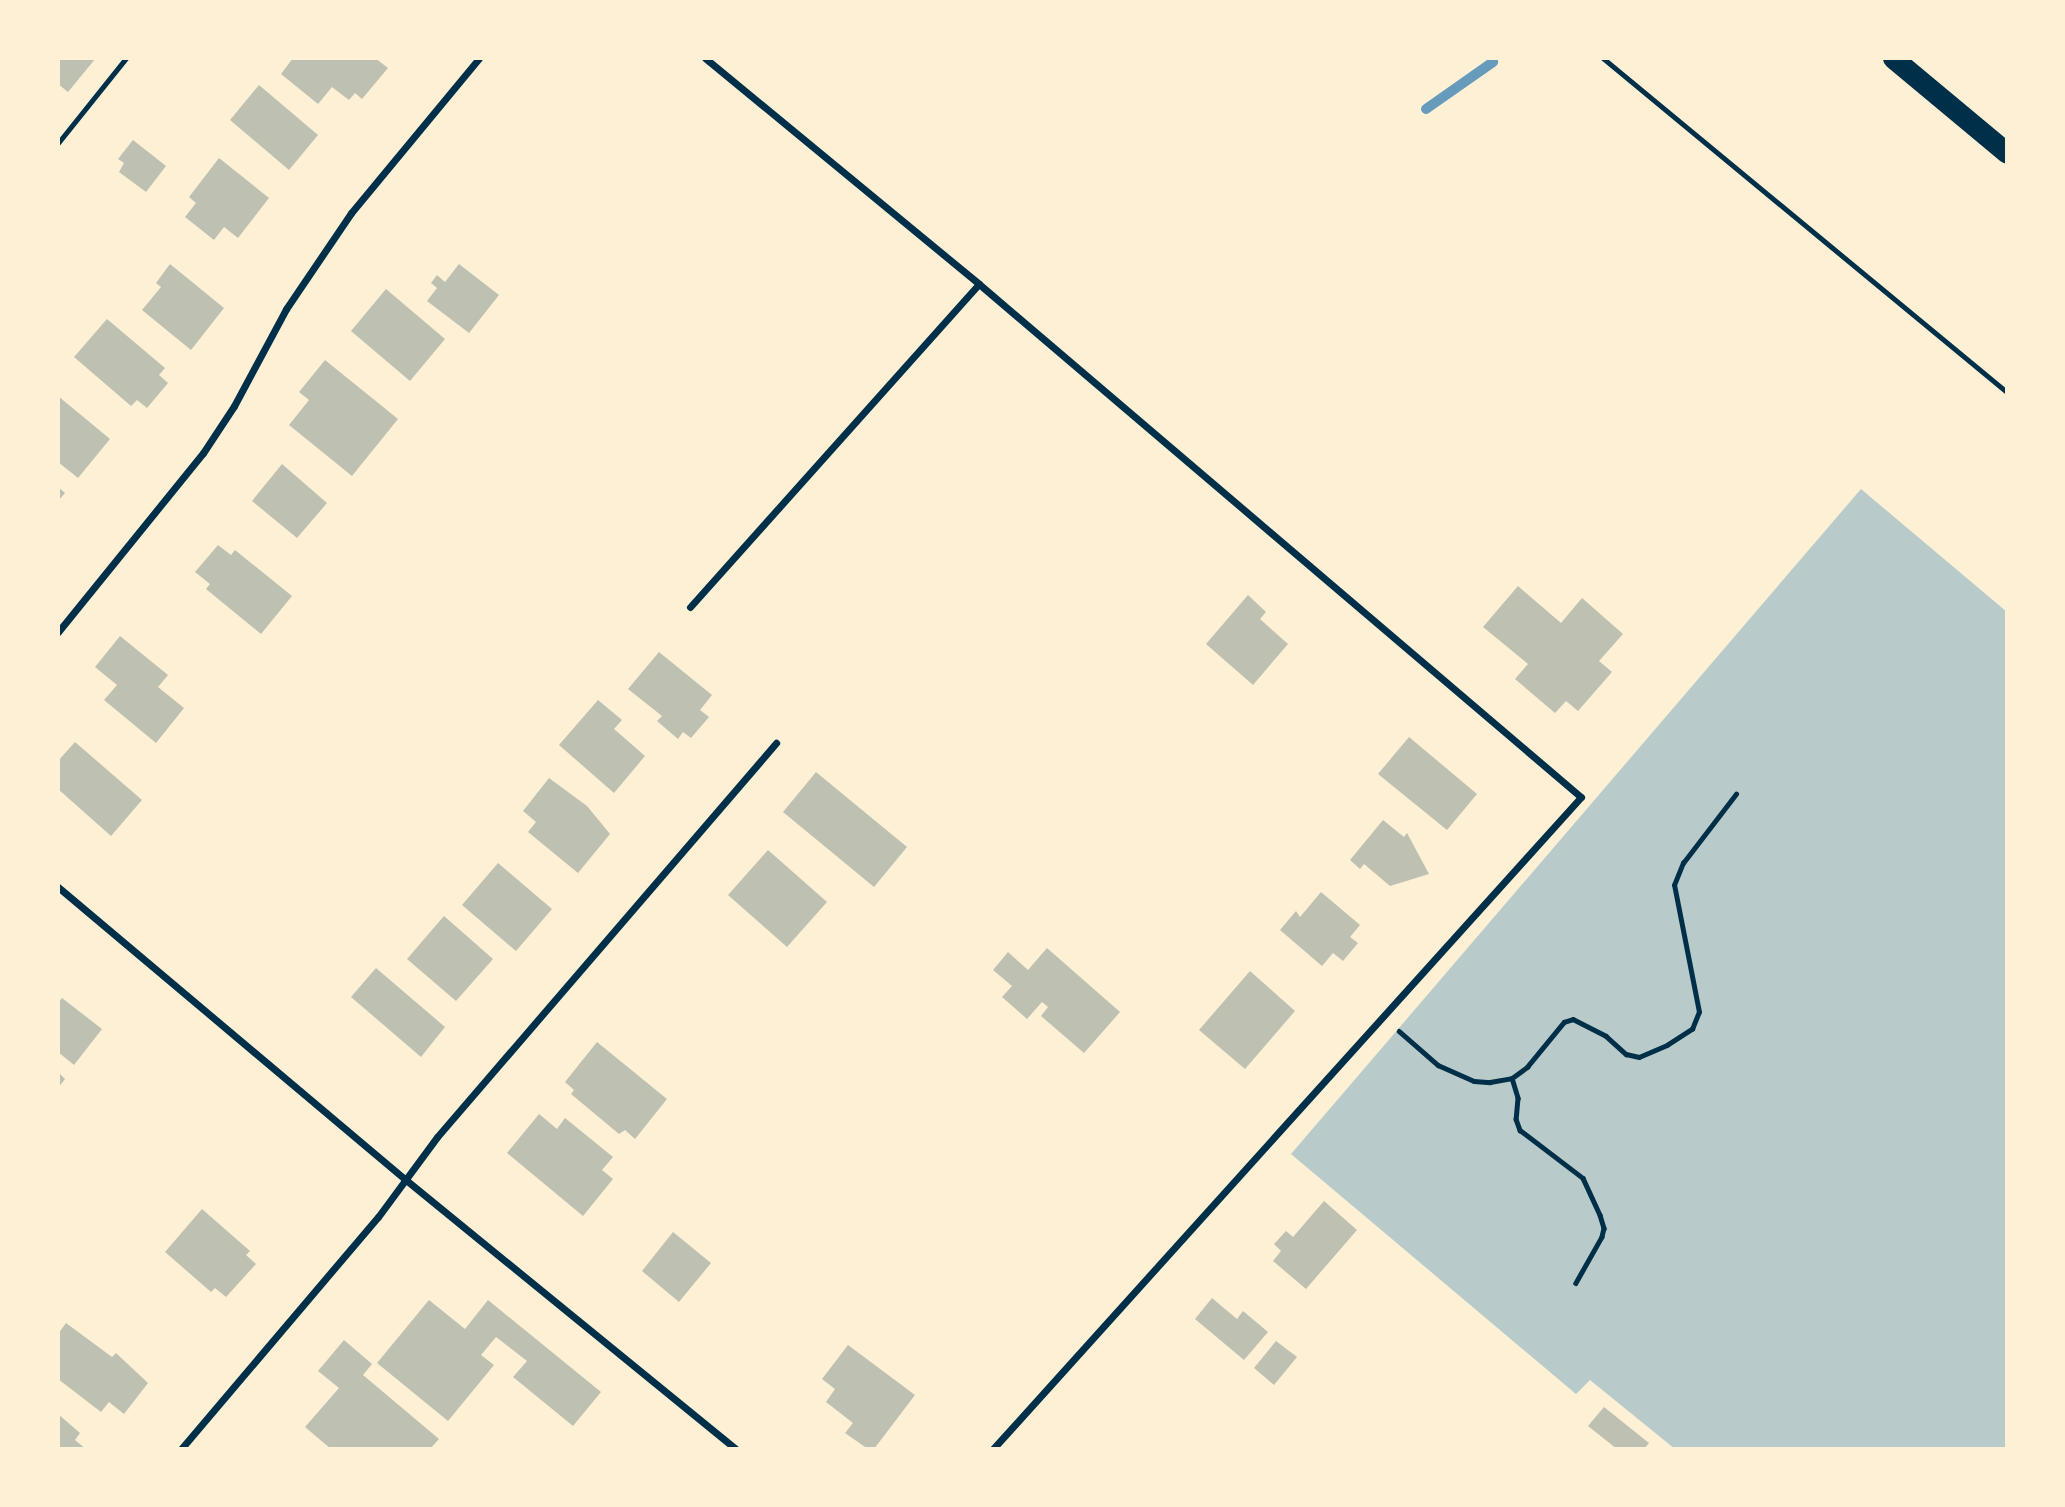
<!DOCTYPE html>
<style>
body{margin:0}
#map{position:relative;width:2065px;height:1507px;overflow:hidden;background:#fdf0d5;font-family:"Exo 2",sans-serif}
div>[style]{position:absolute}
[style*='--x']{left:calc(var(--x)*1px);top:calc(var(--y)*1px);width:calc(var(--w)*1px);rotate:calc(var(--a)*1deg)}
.green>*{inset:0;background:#b9caca}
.stream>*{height:10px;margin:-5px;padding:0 5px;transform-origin:5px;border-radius:5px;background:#669bbc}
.building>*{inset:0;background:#bec0b2}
.path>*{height:4.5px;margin:-2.25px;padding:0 2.25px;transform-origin:2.25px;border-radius:2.25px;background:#003049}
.service>*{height:5px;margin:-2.5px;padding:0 2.5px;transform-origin:2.5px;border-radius:2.5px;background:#003049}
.minor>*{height:7px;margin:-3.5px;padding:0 3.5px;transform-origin:3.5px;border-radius:3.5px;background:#003049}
.motorway>*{height:21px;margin:-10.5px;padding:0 10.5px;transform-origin:10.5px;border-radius:10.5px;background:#003049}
span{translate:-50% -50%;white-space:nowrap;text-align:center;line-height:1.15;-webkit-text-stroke:5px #fdf0d5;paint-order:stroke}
.frame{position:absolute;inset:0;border:60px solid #fdf0d5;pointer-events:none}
</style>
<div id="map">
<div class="green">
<i style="clip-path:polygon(1861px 489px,2007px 612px,2007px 1449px,1675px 1449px,1590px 1380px,1576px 1394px,1291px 1154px)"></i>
</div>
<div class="stream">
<i style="--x:1426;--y:109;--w:82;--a:-35"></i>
</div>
<div class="building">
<i style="clip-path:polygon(58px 58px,96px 58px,68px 92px,58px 84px)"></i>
<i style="clip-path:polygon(293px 58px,375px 58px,388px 68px,362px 99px,355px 93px,349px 100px,332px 87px,318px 104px,281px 74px)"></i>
<i style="clip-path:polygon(259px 85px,318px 135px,289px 170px,230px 120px)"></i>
<i style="clip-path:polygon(133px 140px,166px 166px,146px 192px,119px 172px,124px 163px,118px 159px)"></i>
<i style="clip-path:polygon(219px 158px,269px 198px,238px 238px,224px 227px,214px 240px,185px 217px,196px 203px,189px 197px)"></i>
<i style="clip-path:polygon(170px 264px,224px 308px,191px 350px,142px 310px,161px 287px,156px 283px)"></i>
<i style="clip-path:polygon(459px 264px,499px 295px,469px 333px,427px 301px,437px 288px,431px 283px,437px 275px,445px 282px)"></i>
<i style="clip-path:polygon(386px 289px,445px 339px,410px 381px,351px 331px)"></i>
<i style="clip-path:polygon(107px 319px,165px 368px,159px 375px,168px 383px,147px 408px,137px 400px,131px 406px,74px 357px)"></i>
<i style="clip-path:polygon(325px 360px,398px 419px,352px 476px,289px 425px,309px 400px,299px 392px)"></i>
<i style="clip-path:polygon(58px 396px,110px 439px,78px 478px,58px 462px)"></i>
<i style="clip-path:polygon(282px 464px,327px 503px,297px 538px,252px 501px)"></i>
<i style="clip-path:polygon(58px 487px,65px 493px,58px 501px)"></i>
<i style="clip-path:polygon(218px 545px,231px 555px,235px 550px,292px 596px,261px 634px,206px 589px,210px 584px,195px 572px)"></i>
<i style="clip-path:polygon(1518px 586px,1561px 623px,1582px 598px,1623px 634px,1599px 661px,1612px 672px,1578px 711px,1566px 701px,1555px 713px,1515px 679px,1528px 664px,1483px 627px)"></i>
<i style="clip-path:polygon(1248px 595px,1266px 612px,1260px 619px,1288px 644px,1253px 685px,1206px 644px)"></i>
<i style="clip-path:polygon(120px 636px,168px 675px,158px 687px,184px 708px,156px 743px,104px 700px,117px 685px,95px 667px)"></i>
<i style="clip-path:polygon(659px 652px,712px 695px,700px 710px,709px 717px,691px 738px,683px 732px,678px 739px,657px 721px,662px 716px,628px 689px)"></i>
<i style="clip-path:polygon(598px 700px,622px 720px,614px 729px,645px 756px,614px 793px,559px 745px)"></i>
<i style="clip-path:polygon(1409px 737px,1477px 794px,1447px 830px,1378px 774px)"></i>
<i style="clip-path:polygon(75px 742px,142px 800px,111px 836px,58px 789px,58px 761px)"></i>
<i style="clip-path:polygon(816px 772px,907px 847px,874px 887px,783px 812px)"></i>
<i style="clip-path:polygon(549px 778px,587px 806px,610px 834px,578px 873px,528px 832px,536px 822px,523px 811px)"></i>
<i style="clip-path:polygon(1383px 820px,1404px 837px,1407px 833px,1429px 874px,1390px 886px,1364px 864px,1360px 869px,1350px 860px)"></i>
<i style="clip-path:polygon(768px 850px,827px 902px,787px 947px,728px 895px)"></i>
<i style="clip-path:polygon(498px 863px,552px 909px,516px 951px,462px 905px)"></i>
<i style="clip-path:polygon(1321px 892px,1360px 925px,1350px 937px,1358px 943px,1343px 961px,1333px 953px,1322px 966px,1280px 930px,1296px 911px,1300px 917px)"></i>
<i style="clip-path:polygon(444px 916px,493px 959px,456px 1001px,407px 959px)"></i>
<i style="clip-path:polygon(1047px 948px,1120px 1012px,1084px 1053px,1041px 1016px,1048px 1007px,1042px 1002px,1027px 1019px,1002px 997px,1012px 986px,993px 970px,1008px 952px,1028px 970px)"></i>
<i style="clip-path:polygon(376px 968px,445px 1027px,421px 1057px,351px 997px)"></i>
<i style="clip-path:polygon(1250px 971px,1295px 1011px,1245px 1069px,1199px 1030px)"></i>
<i style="clip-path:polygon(62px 998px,102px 1029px,74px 1065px,58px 1052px,58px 1003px)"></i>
<i style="clip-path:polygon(597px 1042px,667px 1099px,635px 1139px,625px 1130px,619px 1134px,571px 1094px,574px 1090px,565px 1082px)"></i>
<i style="clip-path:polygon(58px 1072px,65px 1079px,58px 1088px)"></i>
<i style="clip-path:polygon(539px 1114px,557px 1129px,565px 1118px,613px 1157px,602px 1170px,613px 1179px,583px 1216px,507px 1153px)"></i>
<i style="clip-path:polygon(1324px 1201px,1357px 1230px,1306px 1289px,1273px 1261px,1281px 1251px,1274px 1244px,1286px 1231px,1293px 1237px)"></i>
<i style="clip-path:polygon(202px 1209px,250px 1251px,246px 1255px,256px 1264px,226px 1297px,215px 1288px,211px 1292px,165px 1252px)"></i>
<i style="clip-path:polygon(673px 1232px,711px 1263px,679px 1302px,642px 1271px)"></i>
<i style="clip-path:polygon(1212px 1298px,1237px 1319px,1243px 1311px,1268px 1332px,1244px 1360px,1195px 1319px)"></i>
<i style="clip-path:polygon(429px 1300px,465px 1329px,488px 1300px,601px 1392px,573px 1426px,513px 1377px,527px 1361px,496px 1337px,481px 1355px,494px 1365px,448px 1421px,377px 1363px)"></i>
<i style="clip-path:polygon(66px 1323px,112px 1357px,116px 1353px,148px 1383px,124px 1414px,109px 1402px,101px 1412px,58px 1379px,58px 1334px)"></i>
<i style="clip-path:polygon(344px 1340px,372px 1364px,363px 1375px,439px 1439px,430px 1449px,331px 1449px,305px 1427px,339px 1388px,318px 1371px)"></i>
<i style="clip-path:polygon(1276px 1341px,1297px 1357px,1274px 1385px,1254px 1368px)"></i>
<i style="clip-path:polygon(848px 1345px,915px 1395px,874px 1449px,868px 1449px,845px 1433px,853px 1423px,826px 1402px,835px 1389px,822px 1379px)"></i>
<i style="clip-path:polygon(1604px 1407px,1649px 1443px,1644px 1449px,1617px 1449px,1588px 1426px)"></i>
<i style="clip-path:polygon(58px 1414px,80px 1433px,75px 1440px,86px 1449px,58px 1449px)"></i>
</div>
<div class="path">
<i style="--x:1603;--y:58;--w:524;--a:39.58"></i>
<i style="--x:1399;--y:1031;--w:52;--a:41.1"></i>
<i style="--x:1438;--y:1065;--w:39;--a:24"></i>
<i style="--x:1474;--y:1081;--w:16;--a:4"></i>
<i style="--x:1490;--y:1082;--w:22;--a:-10"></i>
<i style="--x:1512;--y:1078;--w:19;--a:-36"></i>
<i style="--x:1527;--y:1067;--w:58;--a:-50.6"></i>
<i style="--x:1564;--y:1022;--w:9;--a:-18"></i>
<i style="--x:1573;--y:1019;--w:37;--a:27"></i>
<i style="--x:1606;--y:1036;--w:27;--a:42"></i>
<i style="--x:1626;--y:1054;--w:13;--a:13"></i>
<i style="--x:1639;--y:1057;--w:30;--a:-23"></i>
<i style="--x:1667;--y:1045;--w:30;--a:-33"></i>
<i style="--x:1692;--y:1029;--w:18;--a:-68"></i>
<i style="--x:1699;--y:1012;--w:129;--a:-101.1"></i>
<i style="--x:1674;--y:885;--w:24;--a:-68"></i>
<i style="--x:1683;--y:863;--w:87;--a:-52.5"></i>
<i style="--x:1512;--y:1078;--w:21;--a:73"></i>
<i style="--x:1518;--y:1098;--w:21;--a:95"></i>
<i style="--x:1516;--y:1119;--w:12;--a:70"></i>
<i style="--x:1520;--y:1130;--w:79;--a:37.3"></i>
<i style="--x:1583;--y:1178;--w:41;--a:65.3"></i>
<i style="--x:1600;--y:1215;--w:14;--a:73"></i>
<i style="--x:1604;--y:1228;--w:9;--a:103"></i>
<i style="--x:1602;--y:1237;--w:53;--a:119.5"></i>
</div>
<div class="service">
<i style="--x:58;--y:143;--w:109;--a:-51.3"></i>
</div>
<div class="minor">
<i style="--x:705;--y:58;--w:355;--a:39.5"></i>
<i style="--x:979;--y:284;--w:791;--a:40.44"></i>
<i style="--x:1581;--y:797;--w:878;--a:132.05"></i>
<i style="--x:690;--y:607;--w:433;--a:-48.2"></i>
<i style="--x:58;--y:632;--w:230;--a:-51"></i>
<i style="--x:203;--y:453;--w:56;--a:-56.6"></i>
<i style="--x:234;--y:406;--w:110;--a:-61.8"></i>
<i style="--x:286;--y:309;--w:116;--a:-55.9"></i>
<i style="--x:351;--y:213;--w:201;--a:-50.4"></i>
<i style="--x:58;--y:887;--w:455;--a:40.1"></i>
<i style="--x:406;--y:1180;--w:426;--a:39.2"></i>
<i style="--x:181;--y:1449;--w:304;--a:-49.7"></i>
<i style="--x:378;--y:1217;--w:99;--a:-53.6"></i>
<i style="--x:437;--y:1137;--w:520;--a:-49.29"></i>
</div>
<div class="motorway">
<i style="--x:1893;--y:58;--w:148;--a:39.8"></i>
</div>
<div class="frame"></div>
</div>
